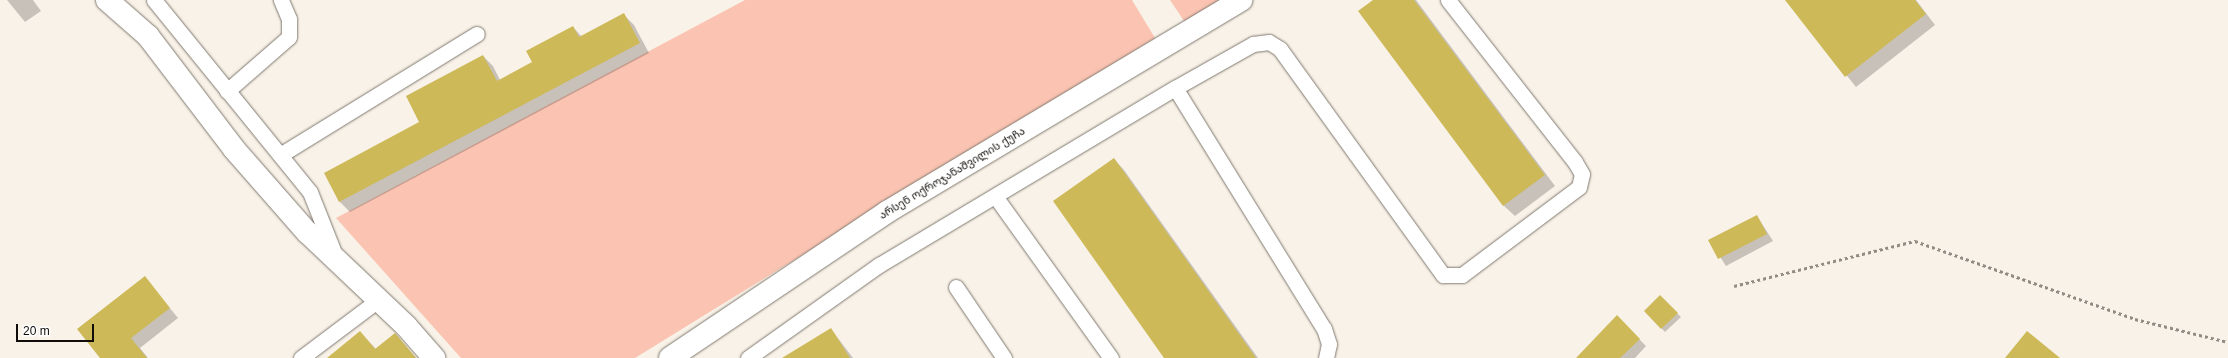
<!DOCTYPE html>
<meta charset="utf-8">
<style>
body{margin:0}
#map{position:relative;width:2228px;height:358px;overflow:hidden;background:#f9f2e8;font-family:Arial,"Noto Sans Georgian",sans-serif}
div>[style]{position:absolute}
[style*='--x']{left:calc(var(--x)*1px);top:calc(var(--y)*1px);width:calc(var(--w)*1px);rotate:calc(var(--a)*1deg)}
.green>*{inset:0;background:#fbc4b2}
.shadow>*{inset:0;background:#0003}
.building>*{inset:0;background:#cdb957}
.path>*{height:2.5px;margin-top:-1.25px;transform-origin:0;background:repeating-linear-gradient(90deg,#918c85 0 3px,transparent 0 6px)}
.roads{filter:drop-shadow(0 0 1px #7f786f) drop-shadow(0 0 1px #7f786f)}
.service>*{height:15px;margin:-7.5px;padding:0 7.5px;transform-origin:7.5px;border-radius:7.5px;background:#fff}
.minor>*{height:22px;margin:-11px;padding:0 11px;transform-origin:11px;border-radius:11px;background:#fff}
span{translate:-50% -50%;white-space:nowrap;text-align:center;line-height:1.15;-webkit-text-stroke:3px #fff;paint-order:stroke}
.street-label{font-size:11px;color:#0f0c09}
.scale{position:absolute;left:16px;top:324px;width:78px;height:18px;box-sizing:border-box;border:2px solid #0f0c09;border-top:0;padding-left:5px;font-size:12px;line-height:14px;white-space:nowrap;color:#0f0c09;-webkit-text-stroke:3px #fff;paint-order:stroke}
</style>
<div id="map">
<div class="green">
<i style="clip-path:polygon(745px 0,1132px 0,1155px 38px,635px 358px,461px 358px,336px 218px)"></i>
<i style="clip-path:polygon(1170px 0,1234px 0,1190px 30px)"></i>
</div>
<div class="shadow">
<i style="clip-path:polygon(7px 0,33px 0,41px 11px,25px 22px)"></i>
<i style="clip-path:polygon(1374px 0,1416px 0,1555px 186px,1515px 216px,1504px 206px,1359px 11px)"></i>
<i style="clip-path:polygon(1786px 0,1916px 0,1935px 25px,1856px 87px)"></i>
<i style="clip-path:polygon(624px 15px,634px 25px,649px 53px,350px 212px,340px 202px,325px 173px,421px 122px,483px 56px,493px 66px,500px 80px,533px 63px,573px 27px,582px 37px)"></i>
<i style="clip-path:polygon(1114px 159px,1124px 170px,1258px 358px,1166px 358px)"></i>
<i style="clip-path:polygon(1757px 216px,1773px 241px,1726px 266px,1710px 241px)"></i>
<i style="clip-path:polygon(145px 278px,178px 318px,140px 348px,148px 358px,101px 358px)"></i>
<i style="clip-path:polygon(1660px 297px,1681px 317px,1665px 332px,1645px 311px)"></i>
<i style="clip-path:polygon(1617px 317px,1646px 346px,1635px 358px,1578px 358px)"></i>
<i style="clip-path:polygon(831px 329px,853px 358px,784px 358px)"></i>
<i style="clip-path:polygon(360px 332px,376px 349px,395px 334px,416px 358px,329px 358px)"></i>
</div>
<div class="building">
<i style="clip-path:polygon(1373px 0,1414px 0,1545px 175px,1503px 206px,1358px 11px)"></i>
<i style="clip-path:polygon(1785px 0,1915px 0,1926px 14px,1845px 77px)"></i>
<i style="clip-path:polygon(624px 13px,640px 43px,339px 202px,324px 173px,419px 122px,406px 96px,483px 55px,497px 81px,532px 62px,526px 51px,573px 26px,579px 37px)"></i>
<i style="clip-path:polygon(1114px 158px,1256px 358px,1164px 358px,1053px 201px)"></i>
<i style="clip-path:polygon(1757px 215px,1767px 234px,1718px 259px,1708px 240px)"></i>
<i style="clip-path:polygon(145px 276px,170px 308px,131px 338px,147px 358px,100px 358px,77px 329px)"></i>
<i style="clip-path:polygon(1660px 295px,1678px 313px,1661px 329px,1644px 311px)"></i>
<i style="clip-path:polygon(1617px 315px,1640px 339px,1620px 358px,1576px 358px)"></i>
<i style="clip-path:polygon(831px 328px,850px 358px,782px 358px)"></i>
<i style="clip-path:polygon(360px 331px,375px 349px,395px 333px,416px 358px,327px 358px)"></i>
<i style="clip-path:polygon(2027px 331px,2060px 358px,2005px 358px)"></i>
</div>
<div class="path">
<i style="--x:1734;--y:286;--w:187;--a:-14"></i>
<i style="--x:1915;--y:241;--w:233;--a:19.5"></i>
<i style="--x:2135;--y:319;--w:96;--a:13.9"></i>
</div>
<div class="roads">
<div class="service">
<i style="--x:154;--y:0;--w:247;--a:50.9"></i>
<i style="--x:310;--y:192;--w:68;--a:68.4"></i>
<i style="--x:227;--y:91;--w:82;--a:-41.1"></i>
<i style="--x:289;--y:37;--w:18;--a:-90"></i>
<i style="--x:289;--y:19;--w:21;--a:-113"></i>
<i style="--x:280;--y:155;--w:231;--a:-31.6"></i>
<i style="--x:995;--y:196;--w:199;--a:54.4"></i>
<i style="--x:956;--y:287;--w:86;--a:55.9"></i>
<i style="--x:301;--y:358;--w:96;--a:-37"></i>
<i style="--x:748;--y:358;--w:161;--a:-35.4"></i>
<i style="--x:879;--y:265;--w:345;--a:-30.9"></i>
<i style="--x:1326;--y:358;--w:14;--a:-78"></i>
<i style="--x:1329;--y:344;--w:16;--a:-108"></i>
<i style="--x:1324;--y:329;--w:283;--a:-121.7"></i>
<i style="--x:1175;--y:88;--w:90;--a:-29.4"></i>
<i style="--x:1253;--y:44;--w:16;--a:-7"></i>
<i style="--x:1269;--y:42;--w:13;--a:32"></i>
<i style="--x:1280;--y:49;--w:279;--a:54.2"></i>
<i style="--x:1443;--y:275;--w:19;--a:0"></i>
<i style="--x:1462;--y:275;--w:146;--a:-36.9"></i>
<i style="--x:1579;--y:187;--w:13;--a:-77"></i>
<i style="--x:1582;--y:174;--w:14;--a:-120"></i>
<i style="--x:1575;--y:162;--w:206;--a:-128.1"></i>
</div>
<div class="minor">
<i style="--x:107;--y:0;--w:55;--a:41.3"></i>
<i style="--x:148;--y:36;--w:142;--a:52.7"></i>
<i style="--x:234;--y:149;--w:111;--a:48.7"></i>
<i style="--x:307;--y:232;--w:137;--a:43.5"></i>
<i style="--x:406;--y:326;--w:43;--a:48.8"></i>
<i style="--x:670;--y:358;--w:262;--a:-33.9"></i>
<i style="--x:887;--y:212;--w:413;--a:-30.9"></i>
</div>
</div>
<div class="street-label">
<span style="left:952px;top:173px;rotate:-31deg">არსენ ოქროჯანაშვილის ქუჩა</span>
</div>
<div class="scale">20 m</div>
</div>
